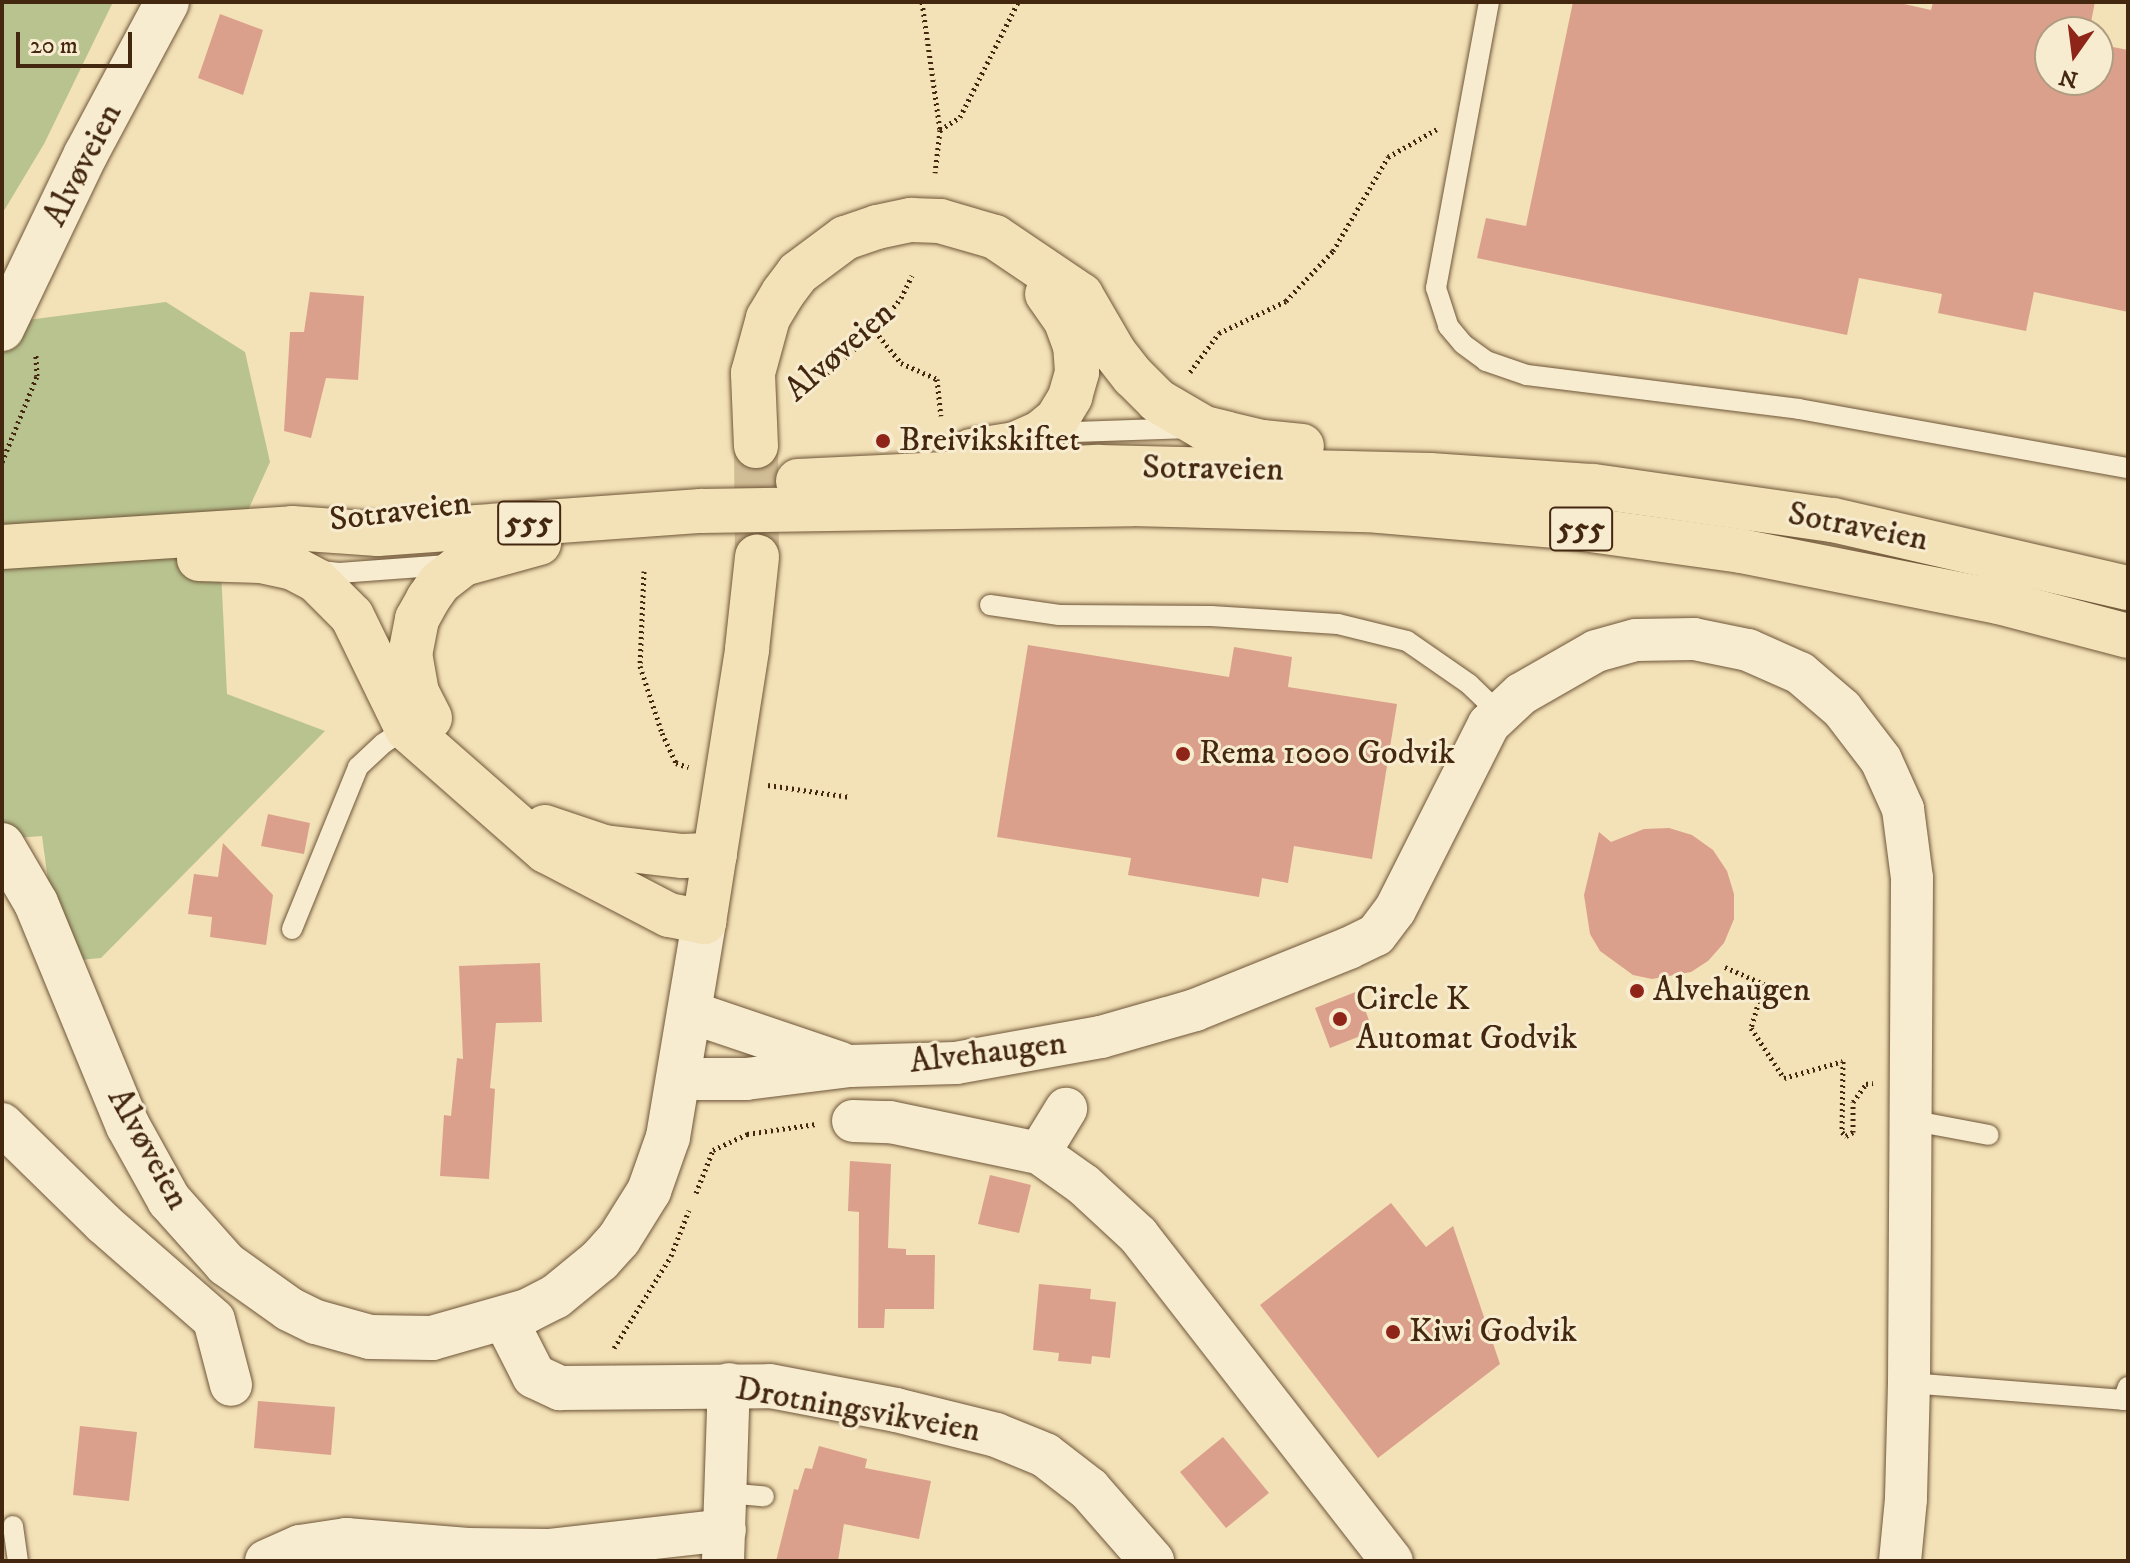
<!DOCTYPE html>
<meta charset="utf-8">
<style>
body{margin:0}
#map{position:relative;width:2130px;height:1563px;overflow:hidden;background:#f3e1b7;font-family:"IM FELL DW Pica",serif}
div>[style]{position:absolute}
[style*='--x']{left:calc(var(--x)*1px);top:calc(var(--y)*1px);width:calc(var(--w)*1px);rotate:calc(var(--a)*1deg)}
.green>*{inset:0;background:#b9c390}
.building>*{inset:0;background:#dba08c}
.trunk-tunnel>*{height:44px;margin-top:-22px;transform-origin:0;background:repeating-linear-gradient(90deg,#d0bc95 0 44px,transparent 0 66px)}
.path>*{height:5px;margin-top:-2.5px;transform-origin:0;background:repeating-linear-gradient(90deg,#43270e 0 2px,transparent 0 6px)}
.roads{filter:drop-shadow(0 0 2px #6f5638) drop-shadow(0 0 2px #6f5638)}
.service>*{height:20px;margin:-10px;padding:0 10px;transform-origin:10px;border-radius:10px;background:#f7ecd0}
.minor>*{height:42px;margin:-21px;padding:0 21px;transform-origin:21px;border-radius:21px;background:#f7ecd0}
.secondary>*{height:44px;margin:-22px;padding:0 22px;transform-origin:22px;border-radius:22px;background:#f7ecd0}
.trunk>*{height:44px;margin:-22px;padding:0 22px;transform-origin:22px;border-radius:22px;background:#f3e1b7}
.dots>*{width:22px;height:22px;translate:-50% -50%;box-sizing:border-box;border:4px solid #f7ecd0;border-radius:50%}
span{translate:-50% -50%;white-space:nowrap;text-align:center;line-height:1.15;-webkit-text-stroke:6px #f7ecd0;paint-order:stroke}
.shield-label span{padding:2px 6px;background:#f7ecd0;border:2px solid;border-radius:6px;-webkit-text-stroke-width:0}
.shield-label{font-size:32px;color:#43270e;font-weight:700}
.street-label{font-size:34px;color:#43270e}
.poi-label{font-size:34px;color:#43270e}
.left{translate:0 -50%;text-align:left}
.frame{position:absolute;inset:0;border:4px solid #43270e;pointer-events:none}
.north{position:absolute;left:2034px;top:16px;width:80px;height:80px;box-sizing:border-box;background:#f7ecd0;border:2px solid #af9d82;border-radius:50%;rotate:194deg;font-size:22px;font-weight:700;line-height:32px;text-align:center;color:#43270e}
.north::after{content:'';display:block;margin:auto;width:28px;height:36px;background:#8f2418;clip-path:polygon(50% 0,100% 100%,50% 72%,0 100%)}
.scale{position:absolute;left:16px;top:32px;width:116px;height:36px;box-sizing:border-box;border:4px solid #43270e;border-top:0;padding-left:10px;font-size:24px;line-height:28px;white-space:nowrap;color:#43270e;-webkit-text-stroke:6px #f7ecd0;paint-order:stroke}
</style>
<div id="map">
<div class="green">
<i style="clip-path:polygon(2px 2px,113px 2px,44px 144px,2px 214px)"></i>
<i style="clip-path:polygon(166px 302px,245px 352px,270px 462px,221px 570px,227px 694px,325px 731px,101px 958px,59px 962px,42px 836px,2px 839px,2px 320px,12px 322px)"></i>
</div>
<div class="building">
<i style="clip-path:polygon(1573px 2px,1895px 2px,1931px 10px,1933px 2px,2095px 2px,2089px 32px,2050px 32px,2050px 80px,2098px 80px,2098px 44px,2128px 50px,2128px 312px,2034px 292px,2026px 331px,1938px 313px,1942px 294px,1859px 278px,1847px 335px,1477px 258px,1486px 218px,1526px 226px)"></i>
<i style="clip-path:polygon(220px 14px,263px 30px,243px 95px,198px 78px)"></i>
<i style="clip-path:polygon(310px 292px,364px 296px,358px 380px,326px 378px,311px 438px,284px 431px,290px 332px,304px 332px)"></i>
<i style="clip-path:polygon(1028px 645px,1229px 677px,1234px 647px,1292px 657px,1288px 687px,1397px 704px,1372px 859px,1294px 846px,1288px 883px,1262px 878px,1259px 897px,1128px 875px,1131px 858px,997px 837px)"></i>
<i style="clip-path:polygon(268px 814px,310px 823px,304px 854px,261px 846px)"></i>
<i style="clip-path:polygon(1669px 828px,1692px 835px,1713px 850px,1727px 871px,1734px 894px,1734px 919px,1724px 943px,1708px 961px,1691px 972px,1652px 979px,1633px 975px,1600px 951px,1590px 934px,1584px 895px,1599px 832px,1611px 842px,1644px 829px)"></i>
<i style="clip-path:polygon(223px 843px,273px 895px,266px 945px,210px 937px,212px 917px,188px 914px,194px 874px,218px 877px)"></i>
<i style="clip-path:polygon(540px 963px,542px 1022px,496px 1023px,490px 1088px,495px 1089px,489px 1179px,440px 1176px,444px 1115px,451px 1116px,457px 1058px,463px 1059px,459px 966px)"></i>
<i style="clip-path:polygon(1358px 991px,1373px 1031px,1330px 1048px,1315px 1008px)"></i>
<i style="clip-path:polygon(850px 1161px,891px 1164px,888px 1248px,906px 1249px,906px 1255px,935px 1255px,934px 1309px,885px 1309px,884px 1328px,858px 1328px,859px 1212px,848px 1211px)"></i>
<i style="clip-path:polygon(990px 1175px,1031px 1185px,1019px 1233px,978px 1224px)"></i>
<i style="clip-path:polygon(1391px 1203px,1426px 1247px,1453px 1226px,1500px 1364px,1378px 1458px,1260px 1305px)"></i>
<i style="clip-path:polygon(1039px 1284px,1091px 1289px,1090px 1299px,1116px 1302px,1110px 1358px,1092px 1356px,1091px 1364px,1058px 1361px,1059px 1353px,1033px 1350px)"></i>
<i style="clip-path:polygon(258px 1401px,335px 1407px,331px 1455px,254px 1448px)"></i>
<i style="clip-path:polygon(80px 1426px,137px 1432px,129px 1501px,73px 1495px)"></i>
<i style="clip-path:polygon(1223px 1437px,1269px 1493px,1226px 1528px,1180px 1472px)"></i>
<i style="clip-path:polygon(819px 1446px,867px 1459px,865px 1468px,931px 1481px,919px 1539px,844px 1524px,838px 1561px,776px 1561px,794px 1489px,798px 1490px,805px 1468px,812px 1469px)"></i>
</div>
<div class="trunk-tunnel">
<i style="--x:756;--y:446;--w:111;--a:89.5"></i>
</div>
<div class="path">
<i style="--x:922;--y:2;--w:129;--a:82"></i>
<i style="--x:940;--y:130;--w:43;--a:96.6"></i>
<i style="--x:940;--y:130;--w:24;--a:-33"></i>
<i style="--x:960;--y:117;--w:129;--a:-63.2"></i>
<i style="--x:875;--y:331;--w:41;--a:50.9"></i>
<i style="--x:901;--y:363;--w:39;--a:24"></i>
<i style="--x:937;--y:379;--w:37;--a:84"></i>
<i style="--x:1190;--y:372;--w:49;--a:-53.4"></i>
<i style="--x:1219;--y:333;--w:74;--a:-25.5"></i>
<i style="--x:1286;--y:301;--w:69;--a:-46.8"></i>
<i style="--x:1333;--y:251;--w:109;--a:-59.7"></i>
<i style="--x:1388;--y:157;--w:56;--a:-29.7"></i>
<i style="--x:795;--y:401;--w:106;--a:-41.2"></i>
<i style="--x:875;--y:331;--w:42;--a:-51.8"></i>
<i style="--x:901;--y:298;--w:25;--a:-64"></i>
<i style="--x:2;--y:462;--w:93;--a:-67.9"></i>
<i style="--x:37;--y:376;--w:22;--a:-93"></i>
<i style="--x:644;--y:571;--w:95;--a:92.4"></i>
<i style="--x:640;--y:666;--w:71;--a:71.8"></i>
<i style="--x:662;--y:733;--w:33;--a:65"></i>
<i style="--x:676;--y:763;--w:13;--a:18"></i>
<i style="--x:768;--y:785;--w:83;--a:8.3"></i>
<i style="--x:1725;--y:967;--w:43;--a:23.6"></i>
<i style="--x:1764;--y:984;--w:46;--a:106.5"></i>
<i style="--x:1751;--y:1028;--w:60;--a:56.6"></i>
<i style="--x:1784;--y:1078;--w:61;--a:-16.1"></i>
<i style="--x:1843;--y:1061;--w:71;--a:90.8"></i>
<i style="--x:1842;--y:1132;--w:6;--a:45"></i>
<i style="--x:1846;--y:1136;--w:8;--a:-30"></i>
<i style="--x:1853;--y:1132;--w:30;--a:-90"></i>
<i style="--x:1853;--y:1102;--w:22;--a:-54"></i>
<i style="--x:1866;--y:1084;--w:7;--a:-8"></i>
<i style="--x:696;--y:1193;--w:46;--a:-68.4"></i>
<i style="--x:713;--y:1150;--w:38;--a:-25"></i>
<i style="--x:747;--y:1134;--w:70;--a:-8.2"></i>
<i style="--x:614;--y:1348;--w:108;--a:-58.2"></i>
<i style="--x:671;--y:1256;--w:49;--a:-68.6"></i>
</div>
<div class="roads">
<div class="service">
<i style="--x:1489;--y:2;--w:291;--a:100.5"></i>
<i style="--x:1436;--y:288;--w:40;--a:72"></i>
<i style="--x:1448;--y:326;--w:23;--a:50"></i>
<i style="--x:1463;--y:344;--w:29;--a:36"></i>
<i style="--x:1486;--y:361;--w:43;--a:18.9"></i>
<i style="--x:1527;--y:375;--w:274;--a:7.1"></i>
<i style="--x:1799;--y:409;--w:334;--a:10.2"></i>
<i style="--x:1048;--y:433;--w:140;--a:-2"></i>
<i style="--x:312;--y:570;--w:27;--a:6"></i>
<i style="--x:339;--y:573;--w:109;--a:-4.2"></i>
<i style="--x:990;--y:605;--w:70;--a:8.2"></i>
<i style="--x:1059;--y:615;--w:152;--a:0.4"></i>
<i style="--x:1211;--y:616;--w:127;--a:3.6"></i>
<i style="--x:1338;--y:624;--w:71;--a:13.8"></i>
<i style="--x:1407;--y:641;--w:75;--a:34.7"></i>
<i style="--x:1469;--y:684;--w:43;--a:44.1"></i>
<i style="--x:292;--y:929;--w:175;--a:-67.8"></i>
<i style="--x:358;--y:767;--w:35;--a:-43"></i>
<i style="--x:384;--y:743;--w:32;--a:-34"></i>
<i style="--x:1909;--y:1120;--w:81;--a:10.6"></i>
<i style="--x:1909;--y:1383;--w:215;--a:4.5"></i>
<i style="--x:2123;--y:1400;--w:14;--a:-69"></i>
<i style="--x:726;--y:1493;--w:38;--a:5"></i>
<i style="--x:13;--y:1526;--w:35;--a:82"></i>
</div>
<div class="minor">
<i style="--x:690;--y:1012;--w:159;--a:18.7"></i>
<i style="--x:679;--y:1074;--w:22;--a:13"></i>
<i style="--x:700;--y:1079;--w:46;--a:0"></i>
<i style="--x:746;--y:1079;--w:105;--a:-7.1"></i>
<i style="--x:850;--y:1066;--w:106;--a:-1.6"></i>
<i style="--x:956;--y:1063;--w:147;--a:-10.2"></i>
<i style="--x:1101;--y:1037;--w:98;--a:-16"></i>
<i style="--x:1195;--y:1010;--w:166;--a:-21.9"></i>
<i style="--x:1349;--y:948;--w:30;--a:-26"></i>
<i style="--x:1376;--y:935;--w:31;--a:-53"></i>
<i style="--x:1395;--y:910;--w:208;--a:-63.2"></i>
<i style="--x:1489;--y:724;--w:44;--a:-43.2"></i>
<i style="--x:1521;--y:694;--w:86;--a:-29.8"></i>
<i style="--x:1596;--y:651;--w:41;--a:-15.4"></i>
<i style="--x:1636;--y:640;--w:58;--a:-1"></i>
<i style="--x:1694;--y:639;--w:55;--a:11.5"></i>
<i style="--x:1748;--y:650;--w:57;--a:23.9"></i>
<i style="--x:1800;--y:673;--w:55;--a:40.6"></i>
<i style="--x:1842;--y:709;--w:64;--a:52.6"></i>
<i style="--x:1881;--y:760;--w:54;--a:65.8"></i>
<i style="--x:1903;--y:809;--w:70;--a:82.6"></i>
<i style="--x:1912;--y:878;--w:505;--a:90.34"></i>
<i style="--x:1909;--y:1383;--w:116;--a:91.5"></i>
<i style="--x:1906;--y:1499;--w:62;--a:95.5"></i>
<i style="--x:853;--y:1121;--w:37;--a:2"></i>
<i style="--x:890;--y:1122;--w:152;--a:11.8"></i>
<i style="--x:1039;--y:1153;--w:55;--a:35.4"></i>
<i style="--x:1084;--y:1185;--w:74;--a:42.8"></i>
<i style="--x:1138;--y:1235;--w:413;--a:52.1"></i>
<i style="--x:2;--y:1124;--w:141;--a:44.4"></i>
<i style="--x:103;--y:1223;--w:147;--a:41.1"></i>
<i style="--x:214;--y:1320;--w:67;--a:75.3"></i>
<i style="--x:1039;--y:1153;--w:52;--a:-58.5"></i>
<i style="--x:266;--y:1561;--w:37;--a:-24"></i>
<i style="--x:300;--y:1546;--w:47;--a:-8.7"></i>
<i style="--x:346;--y:1539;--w:122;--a:4.7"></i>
<i style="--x:468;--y:1549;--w:80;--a:0.7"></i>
<i style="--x:548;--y:1550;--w:178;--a:-6.4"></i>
<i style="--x:723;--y:1561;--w:177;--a:-88.1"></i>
</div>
<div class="secondary">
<i style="--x:2;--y:329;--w:194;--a:-64.4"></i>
<i style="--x:86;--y:154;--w:172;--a:-61.9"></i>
<i style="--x:2;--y:845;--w:67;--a:59.6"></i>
<i style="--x:36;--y:903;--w:241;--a:67.6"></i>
<i style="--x:128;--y:1126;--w:85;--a:61"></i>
<i style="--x:169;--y:1200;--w:86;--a:48.3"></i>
<i style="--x:226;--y:1264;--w:77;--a:35.5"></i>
<i style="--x:289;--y:1309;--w:30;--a:26"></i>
<i style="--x:316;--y:1322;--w:56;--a:15.5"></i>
<i style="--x:370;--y:1337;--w:62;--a:0.9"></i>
<i style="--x:432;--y:1338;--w:99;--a:-15.9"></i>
<i style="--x:527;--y:1311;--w:31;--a:-27"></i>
<i style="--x:555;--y:1297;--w:58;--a:-39.4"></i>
<i style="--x:600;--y:1260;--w:28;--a:-48"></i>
<i style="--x:619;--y:1239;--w:57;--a:-58"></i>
<i style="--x:649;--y:1191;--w:57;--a:-70.6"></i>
<i style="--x:668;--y:1137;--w:218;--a:-80.5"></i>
<i style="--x:505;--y:1319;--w:64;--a:63"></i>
<i style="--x:534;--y:1376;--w:29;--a:25"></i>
<i style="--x:560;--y:1388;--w:210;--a:-0.5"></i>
<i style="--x:770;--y:1386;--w:128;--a:10.8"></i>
<i style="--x:896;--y:1410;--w:103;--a:14"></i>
<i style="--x:996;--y:1435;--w:53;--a:22.2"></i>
<i style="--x:1045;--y:1455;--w:56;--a:37.7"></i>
<i style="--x:1089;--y:1489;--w:96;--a:48.8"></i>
</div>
<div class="trunk">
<i style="--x:756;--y:446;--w:73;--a:-92.4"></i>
<i style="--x:753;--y:373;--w:57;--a:-74.7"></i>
<i style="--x:768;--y:318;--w:29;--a:-59"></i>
<i style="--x:783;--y:293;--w:25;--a:-53"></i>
<i style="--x:798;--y:273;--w:59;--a:-36.7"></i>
<i style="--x:845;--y:238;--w:34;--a:-19"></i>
<i style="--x:877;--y:227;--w:35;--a:-12"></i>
<i style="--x:911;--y:220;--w:29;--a:2"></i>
<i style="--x:940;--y:221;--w:57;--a:16.2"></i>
<i style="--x:995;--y:237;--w:104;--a:34"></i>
<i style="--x:1081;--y:295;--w:66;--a:59.9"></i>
<i style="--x:1114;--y:352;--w:31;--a:52"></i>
<i style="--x:1133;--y:376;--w:35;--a:45"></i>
<i style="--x:1158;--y:401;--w:53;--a:30.4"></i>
<i style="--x:1204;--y:428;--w:60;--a:13.6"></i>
<i style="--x:1262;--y:442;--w:40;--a:5.7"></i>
<i style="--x:971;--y:451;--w:45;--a:-9"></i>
<i style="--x:1015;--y:444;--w:27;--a:-24"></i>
<i style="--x:1040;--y:433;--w:22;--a:-39"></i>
<i style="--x:1057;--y:419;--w:26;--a:-59"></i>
<i style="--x:1070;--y:397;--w:26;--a:-74"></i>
<i style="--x:1077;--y:372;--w:26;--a:-94"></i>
<i style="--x:1075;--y:346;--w:27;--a:-110"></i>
<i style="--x:1066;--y:321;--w:33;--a:-125"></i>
<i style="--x:798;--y:481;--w:301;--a:-2.7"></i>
<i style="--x:1099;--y:467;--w:331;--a:1.4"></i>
<i style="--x:1430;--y:475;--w:163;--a:3.9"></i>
<i style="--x:1593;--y:486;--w:242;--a:8.1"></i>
<i style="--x:1833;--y:520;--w:303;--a:13"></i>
<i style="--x:2;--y:547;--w:291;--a:-3.7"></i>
<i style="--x:292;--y:528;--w:86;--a:4"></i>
<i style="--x:378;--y:534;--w:324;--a:-4.1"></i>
<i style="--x:701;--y:511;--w:431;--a:-0.9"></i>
<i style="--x:1132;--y:504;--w:236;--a:1.5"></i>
<i style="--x:1368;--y:510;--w:209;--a:4.9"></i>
<i style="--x:1576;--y:528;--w:167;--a:7.9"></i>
<i style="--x:1741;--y:551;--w:263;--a:11.2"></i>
<i style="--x:1999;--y:602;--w:133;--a:14.8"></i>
<i style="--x:199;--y:559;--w:62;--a:1.8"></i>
<i style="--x:261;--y:561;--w:33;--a:12"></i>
<i style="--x:293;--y:568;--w:27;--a:28"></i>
<i style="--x:317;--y:581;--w:49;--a:45"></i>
<i style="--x:352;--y:616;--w:126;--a:64"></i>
<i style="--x:407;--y:729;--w:185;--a:41.3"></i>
<i style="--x:546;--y:851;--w:139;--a:27.5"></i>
<i style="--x:669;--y:915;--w:36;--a:11"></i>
<i style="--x:704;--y:922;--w:276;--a:-81"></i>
<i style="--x:747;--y:649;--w:93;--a:-83.8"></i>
<i style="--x:430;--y:718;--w:28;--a:-117"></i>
<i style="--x:417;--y:693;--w:39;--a:-100"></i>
<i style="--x:410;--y:655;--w:37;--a:-79"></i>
<i style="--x:417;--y:619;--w:23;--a:-61"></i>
<i style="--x:428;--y:599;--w:19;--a:-55"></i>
<i style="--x:439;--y:583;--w:31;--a:-38"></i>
<i style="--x:463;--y:564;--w:79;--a:-15.4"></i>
<i style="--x:545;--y:827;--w:62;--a:18.7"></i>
<i style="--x:604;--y:847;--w:79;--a:6.6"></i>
<i style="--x:682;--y:856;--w:33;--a:-2"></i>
</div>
</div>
<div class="dots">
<i style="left:883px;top:441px;background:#8f2418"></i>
<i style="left:1183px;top:754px;background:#8f2418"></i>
<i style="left:1637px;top:991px;background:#8f2418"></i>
<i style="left:1340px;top:1019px;background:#8f2418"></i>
<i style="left:1393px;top:1332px;background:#8f2418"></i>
</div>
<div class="shield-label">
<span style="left:529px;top:523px">555</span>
<span style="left:1581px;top:529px">555</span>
</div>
<div class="street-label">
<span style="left:83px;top:165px;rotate:-63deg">Alvøveien</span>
<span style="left:840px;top:352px;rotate:-41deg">Alvøveien</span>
<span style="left:1213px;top:469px;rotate:1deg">Sotraveien</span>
<span style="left:400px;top:512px;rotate:-7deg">Sotraveien</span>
<span style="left:1858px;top:527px;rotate:11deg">Sotraveien</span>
<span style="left:988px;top:1053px;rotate:-7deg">Alvehaugen</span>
<span style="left:148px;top:1149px;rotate:61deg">Alvøveien</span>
<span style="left:858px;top:1410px;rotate:10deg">Drotningsvikveien</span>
</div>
<div class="poi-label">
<span class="left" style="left:899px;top:441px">Breivikskiftet</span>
<span class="left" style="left:1199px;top:754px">Rema 1000 Godvik</span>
<span class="left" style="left:1653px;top:991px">Alvehaugen</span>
<span class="left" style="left:1356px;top:1019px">Circle K<br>Automat Godvik</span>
<span class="left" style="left:1409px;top:1332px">Kiwi Godvik</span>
</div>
<div class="frame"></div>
<div class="north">N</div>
<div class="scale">20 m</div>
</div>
